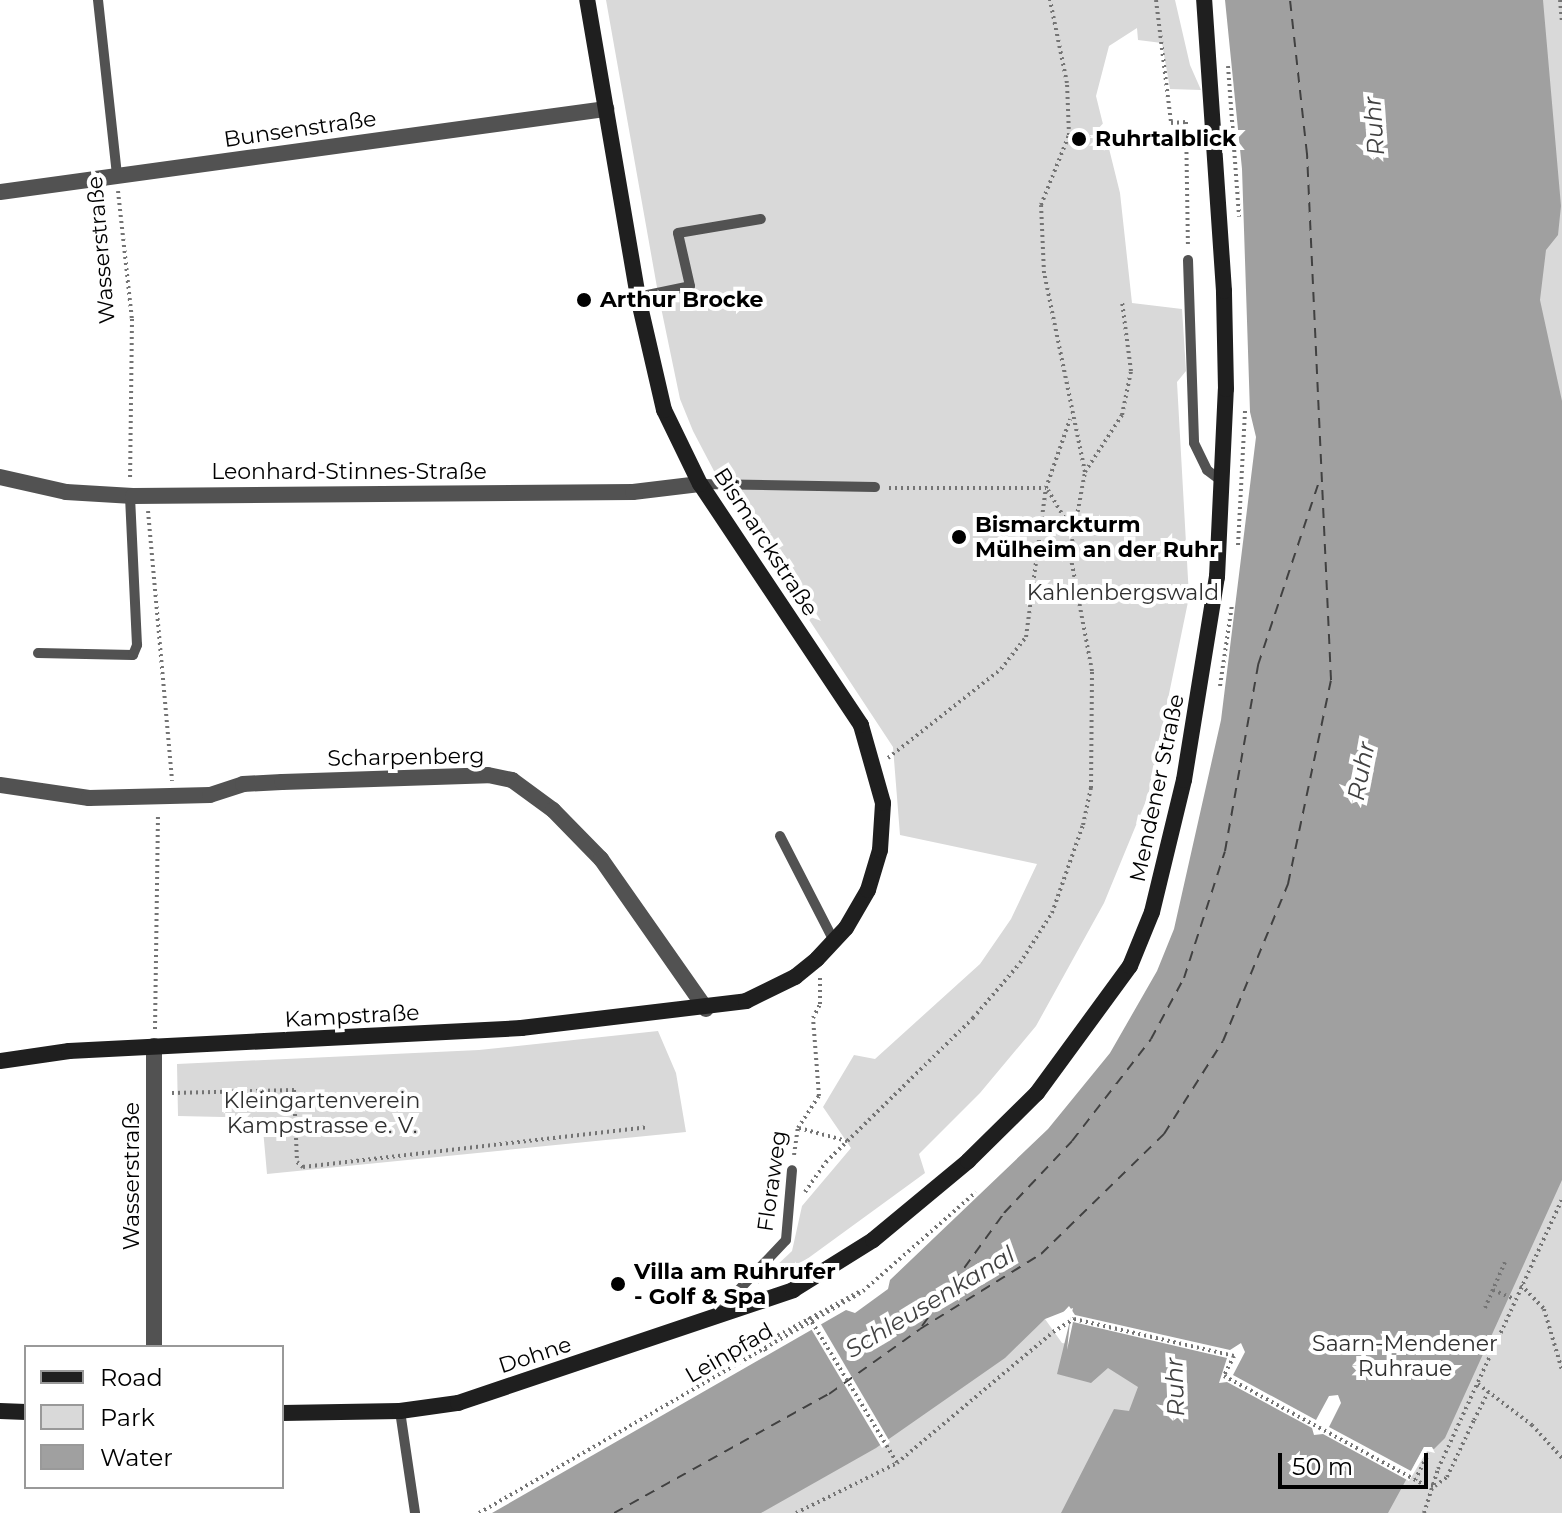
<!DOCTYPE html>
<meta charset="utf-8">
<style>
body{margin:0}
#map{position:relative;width:1562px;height:1513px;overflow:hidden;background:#fff;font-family:Montserrat,sans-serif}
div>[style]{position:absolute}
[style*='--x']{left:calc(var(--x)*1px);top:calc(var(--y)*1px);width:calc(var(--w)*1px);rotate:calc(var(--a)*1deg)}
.green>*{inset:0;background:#d9d9d9}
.water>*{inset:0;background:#a0a0a0}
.pier>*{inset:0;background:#fff}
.ferry>*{height:2px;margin-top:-1px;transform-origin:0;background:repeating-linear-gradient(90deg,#414141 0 10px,transparent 0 18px)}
.path>*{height:4px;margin-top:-2px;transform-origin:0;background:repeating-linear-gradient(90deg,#747474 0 2px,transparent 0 6px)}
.lane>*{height:10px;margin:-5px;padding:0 5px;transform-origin:5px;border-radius:5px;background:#525252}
.street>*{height:16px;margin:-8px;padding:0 8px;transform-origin:8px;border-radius:8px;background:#525252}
.secondary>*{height:16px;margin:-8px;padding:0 8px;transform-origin:8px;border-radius:8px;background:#1f1f1f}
.path-bridge>*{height:4px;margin-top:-2px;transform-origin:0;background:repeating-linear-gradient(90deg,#747474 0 2px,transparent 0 6px)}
.dots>*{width:22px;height:22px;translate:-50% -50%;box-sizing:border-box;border:4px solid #fff;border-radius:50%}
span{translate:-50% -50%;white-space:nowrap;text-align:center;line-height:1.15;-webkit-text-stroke:8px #fff;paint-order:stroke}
.street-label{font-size:22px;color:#000}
.poi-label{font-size:22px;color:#000;font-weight:700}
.left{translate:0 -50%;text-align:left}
.park-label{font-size:22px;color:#303030}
.water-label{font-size:24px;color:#414141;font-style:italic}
.legend{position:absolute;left:24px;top:1345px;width:260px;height:144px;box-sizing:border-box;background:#fff;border:2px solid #999;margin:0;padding:10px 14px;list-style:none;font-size:24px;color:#000}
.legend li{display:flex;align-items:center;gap:16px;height:40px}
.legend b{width:40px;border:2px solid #999}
.scale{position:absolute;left:1278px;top:1453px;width:150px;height:36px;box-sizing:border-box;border:4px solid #000;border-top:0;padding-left:10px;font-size:24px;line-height:28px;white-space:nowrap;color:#000;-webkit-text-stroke:6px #fff;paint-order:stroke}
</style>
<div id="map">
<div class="green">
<i style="clip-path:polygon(606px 0,1175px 0,1190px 65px,1201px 90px,1170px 89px,1162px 43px,1138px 40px,1137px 28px,1109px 46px,1096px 96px,1120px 193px,1132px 303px,1182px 309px,1186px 371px,1177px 382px,1189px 597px,1148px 796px,1104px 903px,1036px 1026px,980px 1093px,919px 1154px,925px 1173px,807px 1259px,757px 1284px,792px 1251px,802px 1206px,851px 1148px,823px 1107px,854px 1055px,875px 1059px,980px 964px,1011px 919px,1037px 864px,900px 835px,893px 747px,725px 492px,693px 431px,680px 399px,658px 293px)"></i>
<i style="clip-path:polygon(1413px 0,1562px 0,1562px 1513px,758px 1513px,1045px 1319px,1062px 1343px,1204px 1367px)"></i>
<i style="clip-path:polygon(658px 1031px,676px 1073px,686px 1132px,267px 1174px,262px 1118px,178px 1116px,177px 1064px,479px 1050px)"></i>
</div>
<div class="water">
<i style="clip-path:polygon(1225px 0,1543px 0,1561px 206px,1558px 235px,1546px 250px,1540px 300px,1562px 401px,1562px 1180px,1445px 1438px,1434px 1449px,1424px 1447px,1388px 1513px,1061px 1513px,1114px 1409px,1129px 1411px,1138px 1387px,1108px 1368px,1091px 1383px,1057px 1374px,1073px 1308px,1045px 1319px,1005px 1358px,876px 1448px,761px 1513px,492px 1513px,846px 1310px,855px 1313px,888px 1289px,890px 1280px,1048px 1129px,1110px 1053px,1157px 971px,1174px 929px,1221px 720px,1256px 437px,1250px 412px,1242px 169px)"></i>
</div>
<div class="pier">
<i style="clip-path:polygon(1069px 1306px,1075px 1315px,1230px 1350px,1241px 1343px,1245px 1352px,1233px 1375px,1316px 1420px,1329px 1396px,1338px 1395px,1341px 1403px,1329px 1427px,1411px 1471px,1424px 1447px,1432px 1447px,1435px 1453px,1427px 1451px,1409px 1481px,1323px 1434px,1314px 1435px,1312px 1428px,1227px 1382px,1219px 1383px,1227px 1358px,1073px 1322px,1067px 1350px,1071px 1312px,1057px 1319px)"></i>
<i style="clip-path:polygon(819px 1321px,890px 1442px,882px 1448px,810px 1327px)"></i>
</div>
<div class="ferry">
<i style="--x:922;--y:1326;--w:140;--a:-54"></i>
<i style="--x:1004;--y:1213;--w:99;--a:-46.6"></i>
<i style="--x:1072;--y:1141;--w:129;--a:-52.2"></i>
<i style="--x:1151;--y:1039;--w:69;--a:-61.6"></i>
<i style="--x:1184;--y:978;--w:133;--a:-72.1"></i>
<i style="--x:1225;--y:851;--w:189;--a:-79.9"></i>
<i style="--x:1258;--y:665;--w:190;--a:-71.6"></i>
<i style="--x:614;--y:1513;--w:246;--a:-29"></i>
<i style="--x:829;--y:1394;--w:112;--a:-35.5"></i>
<i style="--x:920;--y:1329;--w:142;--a:-31.8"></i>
<i style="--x:1041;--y:1254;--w:172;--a:-44.3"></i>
<i style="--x:1164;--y:1134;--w:110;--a:-57.6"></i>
<i style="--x:1223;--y:1041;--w:170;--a:-67.5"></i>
<i style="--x:1288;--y:884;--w:208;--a:-78.1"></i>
<i style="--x:1331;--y:680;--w:527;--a:-92.61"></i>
<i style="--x:1307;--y:154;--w:155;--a:-96.3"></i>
</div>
<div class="path">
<i style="--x:1156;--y:0;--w:124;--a:83"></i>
<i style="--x:1171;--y:123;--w:15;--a:-4"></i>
<i style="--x:1186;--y:122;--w:126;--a:89.1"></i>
<i style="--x:1560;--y:0;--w:24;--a:85"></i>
<i style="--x:1228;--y:66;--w:151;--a:85.8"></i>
<i style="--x:118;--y:191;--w:129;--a:83.8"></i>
<i style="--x:132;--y:319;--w:162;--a:90.7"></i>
<i style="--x:1085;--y:472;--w:68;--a:-57"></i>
<i style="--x:1122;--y:415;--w:45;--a:-78.4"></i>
<i style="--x:1131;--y:371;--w:70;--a:-97.4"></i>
<i style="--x:889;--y:488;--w:157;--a:0"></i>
<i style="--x:1048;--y:490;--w:48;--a:59.7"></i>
<i style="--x:148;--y:511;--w:271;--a:84.9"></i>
<i style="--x:1238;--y:545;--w:135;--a:-87"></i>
<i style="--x:1220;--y:686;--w:82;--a:-81.6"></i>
<i style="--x:888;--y:758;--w:144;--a:-38.2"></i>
<i style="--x:1001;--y:669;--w:41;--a:-52"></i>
<i style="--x:1026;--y:637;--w:150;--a:-82.4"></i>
<i style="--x:1046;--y:488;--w:73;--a:-70.8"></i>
<i style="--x:155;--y:1029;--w:215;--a:-89.2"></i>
<i style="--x:172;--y:1093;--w:122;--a:-1.4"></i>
<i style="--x:294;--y:1090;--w:72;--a:87.6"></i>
<i style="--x:297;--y:1162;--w:8;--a:40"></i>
<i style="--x:303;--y:1167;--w:346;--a:-6.6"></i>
<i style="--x:799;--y:1128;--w:50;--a:15.2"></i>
<i style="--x:794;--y:1155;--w:27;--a:-82"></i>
<i style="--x:798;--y:1128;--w:38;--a:-57"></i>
<i style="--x:819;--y:1096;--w:78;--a:-94.4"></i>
<i style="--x:813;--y:1018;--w:16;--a:-63"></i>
<i style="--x:820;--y:1004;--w:26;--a:-90"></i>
<i style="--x:805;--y:1192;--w:37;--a:-55"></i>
<i style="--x:826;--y:1162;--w:206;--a:-44.4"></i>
<i style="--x:973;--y:1018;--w:72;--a:-49.5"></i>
<i style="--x:1020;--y:963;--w:59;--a:-57.4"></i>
<i style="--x:1052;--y:913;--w:93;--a:-70.6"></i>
<i style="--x:1083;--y:825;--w:38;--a:-78"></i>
<i style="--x:1091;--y:788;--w:117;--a:-89.5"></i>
<i style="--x:1092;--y:671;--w:120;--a:-100.6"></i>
<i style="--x:1070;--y:553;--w:82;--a:-79.5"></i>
<i style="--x:1085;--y:472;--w:203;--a:-101.6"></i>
<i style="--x:1044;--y:273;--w:68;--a:-92.5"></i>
<i style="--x:1041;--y:205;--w:75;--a:-68.2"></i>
<i style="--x:1069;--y:135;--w:52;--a:-92.2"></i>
<i style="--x:1067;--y:83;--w:85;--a:-101.6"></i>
<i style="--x:1521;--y:1285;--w:33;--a:46"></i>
<i style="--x:1544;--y:1309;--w:64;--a:73.6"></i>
<i style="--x:1493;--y:1290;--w:23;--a:23"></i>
<i style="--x:1485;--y:1308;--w:50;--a:-66.5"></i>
<i style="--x:766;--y:1351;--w:8;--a:-120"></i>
<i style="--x:762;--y:1344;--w:112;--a:-28.2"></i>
<i style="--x:1478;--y:1384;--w:68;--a:37.2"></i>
<i style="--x:1532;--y:1425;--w:45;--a:47.7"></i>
<i style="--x:1474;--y:1420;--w:31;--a:-63"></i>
<i style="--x:1415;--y:1480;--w:30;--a:-63"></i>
<i style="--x:479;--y:1513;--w:444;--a:-30"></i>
<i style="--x:863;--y:1291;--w:150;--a:-41.2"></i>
<i style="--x:796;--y:1513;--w:113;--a:-26.3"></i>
<i style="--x:897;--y:1463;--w:204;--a:-40"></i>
<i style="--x:1424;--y:1513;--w:46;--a:-72.3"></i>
<i style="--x:1438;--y:1469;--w:297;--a:-65.3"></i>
</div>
<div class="lane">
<i style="--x:98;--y:0;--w:177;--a:83.8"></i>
<i style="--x:1188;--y:260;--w:183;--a:88.1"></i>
<i style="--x:1194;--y:443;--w:30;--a:64"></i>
<i style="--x:1207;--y:470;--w:20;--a:37"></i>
<i style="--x:638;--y:297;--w:53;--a:-11.9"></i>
<i style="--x:690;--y:286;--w:54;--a:-102.8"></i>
<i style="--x:678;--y:233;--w:84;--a:-9.6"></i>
<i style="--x:700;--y:484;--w:175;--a:1"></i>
<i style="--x:38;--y:653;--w:95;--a:1.2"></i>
<i style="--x:133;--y:655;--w:11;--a:-68"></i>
<i style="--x:137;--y:645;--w:149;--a:-92.7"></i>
<i style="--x:780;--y:836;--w:118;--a:62.8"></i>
<i style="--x:717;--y:1313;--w:100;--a:-46.6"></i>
<i style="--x:786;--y:1240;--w:70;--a:-85.1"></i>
<i style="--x:400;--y:1411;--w:103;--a:81.6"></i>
</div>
<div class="street">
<i style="--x:0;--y:192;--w:612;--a:-7.8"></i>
<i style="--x:0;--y:477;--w:68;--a:12.8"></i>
<i style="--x:66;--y:492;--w:67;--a:3.4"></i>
<i style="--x:133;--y:496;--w:500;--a:-0.46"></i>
<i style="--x:633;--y:492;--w:67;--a:-6.8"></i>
<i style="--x:0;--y:785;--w:90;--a:8.3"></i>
<i style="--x:89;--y:798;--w:121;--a:-1.4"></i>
<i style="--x:210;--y:795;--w:35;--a:-18"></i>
<i style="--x:243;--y:784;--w:39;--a:-3"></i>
<i style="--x:282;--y:782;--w:206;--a:-1.9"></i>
<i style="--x:488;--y:775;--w:25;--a:12"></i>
<i style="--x:512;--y:780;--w:51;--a:36.2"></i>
<i style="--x:553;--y:810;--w:69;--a:45.6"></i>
<i style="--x:601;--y:859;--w:183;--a:55"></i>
<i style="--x:154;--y:1347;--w:301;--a:-90"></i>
</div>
<div class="secondary">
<i style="--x:0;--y:1061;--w:70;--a:-8.2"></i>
<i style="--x:69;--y:1051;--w:453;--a:-2.9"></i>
<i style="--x:521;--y:1028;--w:227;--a:-6.8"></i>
<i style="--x:746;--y:1001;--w:55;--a:-26.1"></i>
<i style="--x:795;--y:977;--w:28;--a:-39"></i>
<i style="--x:817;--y:959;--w:42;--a:-46.9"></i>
<i style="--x:846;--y:928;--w:44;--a:-59.9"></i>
<i style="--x:868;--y:890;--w:42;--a:-73.3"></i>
<i style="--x:880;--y:850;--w:47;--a:-86.3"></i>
<i style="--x:883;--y:803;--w:81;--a:-105.8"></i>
<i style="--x:861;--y:725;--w:290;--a:-123.7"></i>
<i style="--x:700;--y:484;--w:82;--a:-115.9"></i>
<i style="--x:664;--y:410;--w:116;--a:-103"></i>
<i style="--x:638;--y:297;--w:301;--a:-99.7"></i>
<i style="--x:0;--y:1411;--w:26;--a:2"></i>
<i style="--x:282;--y:1413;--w:118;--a:-1"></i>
<i style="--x:400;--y:1411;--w:59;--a:-7.9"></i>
<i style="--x:458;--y:1403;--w:354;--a:-18.6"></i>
<i style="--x:793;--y:1290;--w:94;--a:-32"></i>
<i style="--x:873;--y:1240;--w:124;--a:-39.7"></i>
<i style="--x:968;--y:1161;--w:97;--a:-44.6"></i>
<i style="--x:1037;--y:1093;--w:157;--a:-53.8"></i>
<i style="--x:1130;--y:966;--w:58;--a:-67.8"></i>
<i style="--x:1152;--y:912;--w:136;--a:-76.4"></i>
<i style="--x:1184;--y:780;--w:206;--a:-80.8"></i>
<i style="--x:1217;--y:577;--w:188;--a:-87.3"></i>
<i style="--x:1226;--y:389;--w:98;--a:-91.2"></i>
<i style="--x:1224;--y:291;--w:292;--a:-93.9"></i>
</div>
<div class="path-bridge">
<i style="--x:809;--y:1317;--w:170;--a:58.9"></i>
<i style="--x:1053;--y:1332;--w:25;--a:-32"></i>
<i style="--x:1074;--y:1319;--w:164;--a:13"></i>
<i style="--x:1234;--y:1356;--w:22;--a:117"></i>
<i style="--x:1224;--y:1376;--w:229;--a:28.5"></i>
<i style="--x:1425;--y:1485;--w:10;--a:6"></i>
<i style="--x:1435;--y:1486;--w:15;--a:-37"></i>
<i style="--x:1447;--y:1477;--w:63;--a:-64.7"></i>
</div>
<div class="dots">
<i style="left:1079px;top:139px;background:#000"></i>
<i style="left:584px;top:300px;background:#000"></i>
<i style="left:959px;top:537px;background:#000"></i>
<i style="left:618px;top:1284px;background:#000"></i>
</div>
<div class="street-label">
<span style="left:300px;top:129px;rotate:-8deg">Bunsenstraße</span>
<span style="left:101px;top:250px;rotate:-95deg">Wasserstraße</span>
<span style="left:349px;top:472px">Leonhard-Stinnes-Straße</span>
<span style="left:766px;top:542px;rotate:57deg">Bismarckstraße</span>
<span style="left:406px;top:757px;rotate:-1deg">Scharpenberg</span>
<span style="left:1157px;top:788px;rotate:-78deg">Mendener Straße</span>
<span style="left:352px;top:1016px;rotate:-3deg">Kampstraße</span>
<span style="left:132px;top:1176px;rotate:-90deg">Wasserstraße</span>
<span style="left:772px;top:1181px;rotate:-82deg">Floraweg</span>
<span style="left:729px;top:1353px;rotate:-30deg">Leinpfad</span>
<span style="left:535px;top:1355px;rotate:-18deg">Dohne</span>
</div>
<div class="poi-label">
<span class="left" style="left:1095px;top:139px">Ruhrtalblick</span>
<span class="left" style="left:600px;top:300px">Arthur Brocke</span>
<span class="left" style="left:975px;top:537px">Bismarckturm<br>Mülheim an der Ruhr</span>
<span class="left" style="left:634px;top:1284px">Villa am Ruhrufer<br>- Golf &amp; Spa</span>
</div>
<div class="park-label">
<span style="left:1123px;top:593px">Kahlenbergswald</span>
<span style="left:322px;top:1113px">Kleingartenverein<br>Kampstrasse e. V.</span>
<span style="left:1405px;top:1356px">Saarn-Mendener<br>Ruhraue</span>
</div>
<div class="water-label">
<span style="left:1374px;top:126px;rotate:-94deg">Ruhr</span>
<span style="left:1361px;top:771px;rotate:-79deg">Ruhr</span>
<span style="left:930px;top:1302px;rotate:-31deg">Schleusenkanal</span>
<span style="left:1175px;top:1387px;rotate:-92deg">Ruhr</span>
</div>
<ul class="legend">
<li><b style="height:10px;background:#1f1f1f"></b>Road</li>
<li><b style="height:22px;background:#d9d9d9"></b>Park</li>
<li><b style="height:22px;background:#a0a0a0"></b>Water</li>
</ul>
<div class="scale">50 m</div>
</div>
